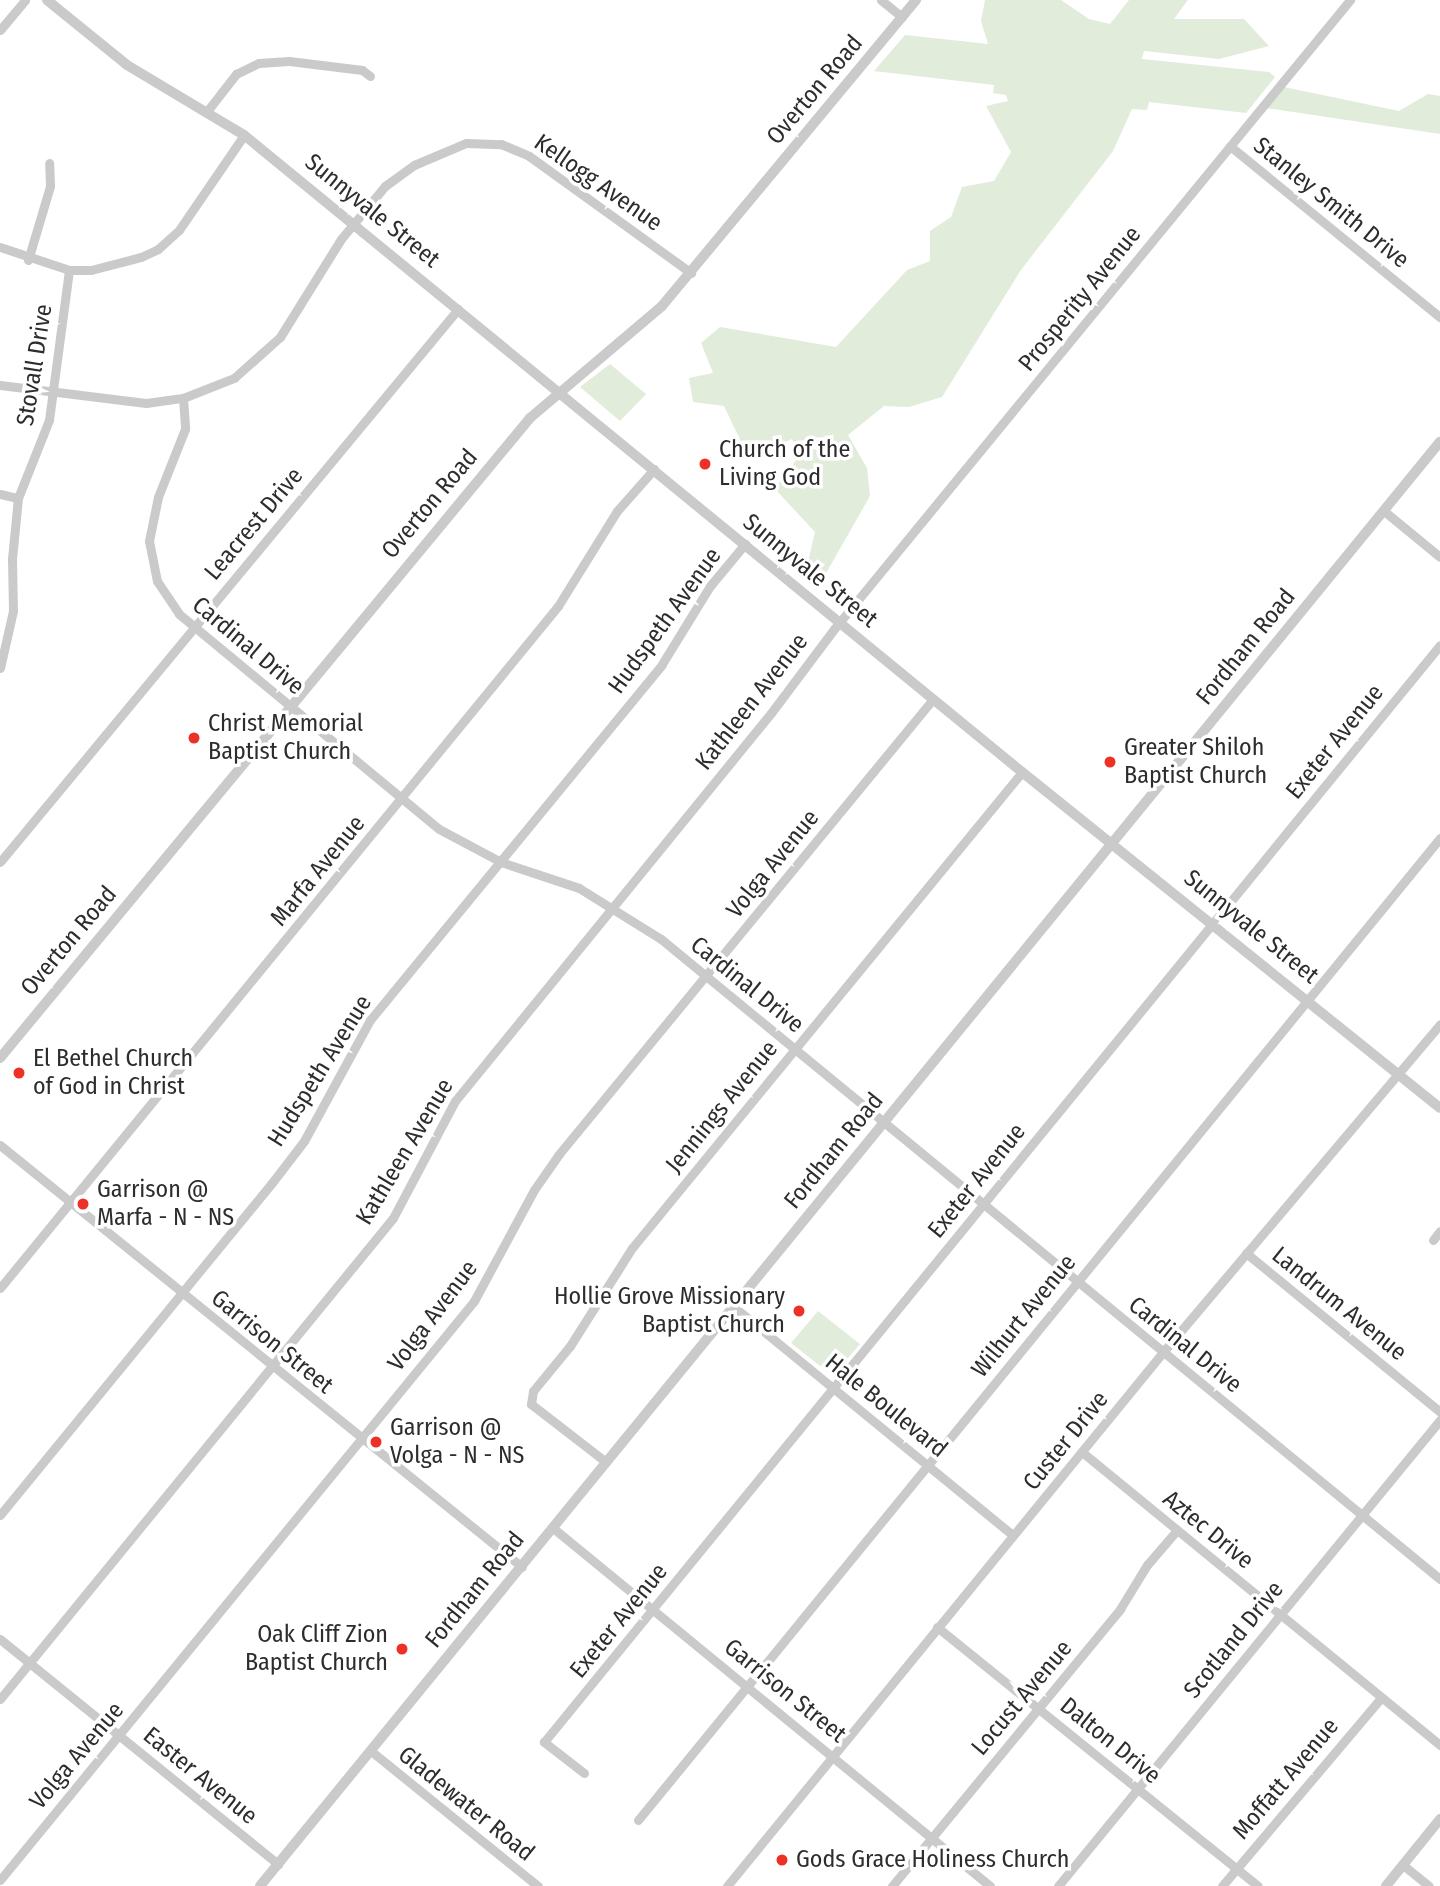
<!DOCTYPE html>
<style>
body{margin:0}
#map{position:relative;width:1440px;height:1886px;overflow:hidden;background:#fff;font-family:"Fira Sans Condensed",sans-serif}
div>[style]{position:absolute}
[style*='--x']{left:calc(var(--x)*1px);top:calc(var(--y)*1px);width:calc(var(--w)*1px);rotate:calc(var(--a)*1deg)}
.green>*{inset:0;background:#e1ecda}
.minor>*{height:9px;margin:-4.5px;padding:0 4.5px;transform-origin:4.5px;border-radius:4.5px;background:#cacaca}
.tertiary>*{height:10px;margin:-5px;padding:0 5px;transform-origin:5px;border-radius:5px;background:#cacaca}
.dots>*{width:19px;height:19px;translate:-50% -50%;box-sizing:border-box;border:4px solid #fff;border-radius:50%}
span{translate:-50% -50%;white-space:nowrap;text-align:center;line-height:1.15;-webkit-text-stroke:7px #fff;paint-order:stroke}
.street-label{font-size:24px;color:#2d2d2d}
.poi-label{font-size:24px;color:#2d2d2d}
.left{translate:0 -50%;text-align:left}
.right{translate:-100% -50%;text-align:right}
</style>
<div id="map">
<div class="green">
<i style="clip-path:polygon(985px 0,1061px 0,1089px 19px,1110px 24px,1129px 0,1188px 0,1174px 19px,1244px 19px,1269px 46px,1219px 59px,1144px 51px,1142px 59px,1269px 72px,1275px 77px,1246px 113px,1149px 102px,1147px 110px,1132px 109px,1113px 151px,1021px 270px,942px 397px,909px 407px,884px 406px,848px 435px,867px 468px,870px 496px,825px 575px,808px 562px,815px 532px,775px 489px,799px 456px,792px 439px,771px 449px,744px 448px,724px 406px,693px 402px,689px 378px,713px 373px,701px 343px,720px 327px,836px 347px,907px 270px,930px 261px,930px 231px,951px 217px,962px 187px,994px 181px,1011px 152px,986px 106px,1008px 101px,1006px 95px,993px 93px,994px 85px,874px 71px,905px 35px,988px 44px,981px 21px)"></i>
<i style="clip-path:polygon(1284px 87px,1399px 111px,1428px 94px,1440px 96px,1440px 134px,1266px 108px)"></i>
<i style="clip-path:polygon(610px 364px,646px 394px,620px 421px,580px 387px)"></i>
<i style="clip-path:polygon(818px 1311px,860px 1344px,837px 1371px,829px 1373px,791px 1343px)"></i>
</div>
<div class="minor">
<i style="--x:881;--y:0;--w:27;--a:39"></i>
<i style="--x:0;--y:30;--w:39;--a:-50"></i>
<i style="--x:208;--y:110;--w:46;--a:-52.1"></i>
<i style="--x:236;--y:74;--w:25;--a:-26"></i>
<i style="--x:259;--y:63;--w:30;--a:-4"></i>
<i style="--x:289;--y:61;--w:74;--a:7"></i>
<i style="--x:362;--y:70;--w:10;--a:37"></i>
<i style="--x:1230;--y:146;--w:271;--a:39.2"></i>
<i style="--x:0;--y:247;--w:73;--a:18.4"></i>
<i style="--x:69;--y:270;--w:22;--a:0"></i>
<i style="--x:91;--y:270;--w:52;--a:-14.6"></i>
<i style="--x:141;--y:257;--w:19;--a:-25"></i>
<i style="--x:158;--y:249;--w:28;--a:-42"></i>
<i style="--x:179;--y:230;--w:115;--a:-55.6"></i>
<i style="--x:28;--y:260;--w:77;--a:-73.4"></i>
<i style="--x:50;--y:186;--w:23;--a:-92"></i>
<i style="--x:0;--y:385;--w:147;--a:7"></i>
<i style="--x:146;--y:403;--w:37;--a:-8"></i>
<i style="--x:183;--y:398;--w:55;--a:-21.4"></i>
<i style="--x:234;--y:378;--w:62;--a:-41.7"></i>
<i style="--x:280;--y:337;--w:115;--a:-58.1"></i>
<i style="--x:341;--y:239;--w:69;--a:-50.3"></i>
<i style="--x:385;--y:186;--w:36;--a:-36"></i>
<i style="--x:414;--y:165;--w:56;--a:-22.9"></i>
<i style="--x:466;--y:143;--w:35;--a:2"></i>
<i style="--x:501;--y:144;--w:30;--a:23"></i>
<i style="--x:529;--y:156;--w:200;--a:35.8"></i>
<i style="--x:183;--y:398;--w:31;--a:86"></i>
<i style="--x:185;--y:429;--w:73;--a:111.7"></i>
<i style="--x:158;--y:497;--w:45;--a:101.6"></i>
<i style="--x:149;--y:541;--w:41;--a:78.7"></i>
<i style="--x:157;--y:581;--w:40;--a:56"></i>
<i style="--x:179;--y:614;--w:337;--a:39.6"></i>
<i style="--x:439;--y:829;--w:70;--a:28"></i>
<i style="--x:501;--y:862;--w:82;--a:18.4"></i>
<i style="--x:579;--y:888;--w:97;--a:31.9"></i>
<i style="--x:661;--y:939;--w:1008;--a:39.41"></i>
<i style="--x:0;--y:494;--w:18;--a:13"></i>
<i style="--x:1384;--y:511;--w:72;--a:39.4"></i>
<i style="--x:0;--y:668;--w:58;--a:-77.2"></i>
<i style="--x:13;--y:611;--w:52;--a:-91.1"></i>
<i style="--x:12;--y:559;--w:61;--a:-84.4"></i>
<i style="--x:18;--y:498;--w:84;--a:-68.3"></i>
<i style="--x:49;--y:420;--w:151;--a:-82.4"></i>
<i style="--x:0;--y:862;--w:718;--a:-50.37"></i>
<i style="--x:0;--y:1145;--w:671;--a:38.95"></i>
<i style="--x:1433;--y:1240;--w:11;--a:-52"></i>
<i style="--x:1246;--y:1253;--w:251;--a:39.3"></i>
<i style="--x:0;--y:1288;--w:881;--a:-50.71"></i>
<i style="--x:558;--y:606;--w:112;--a:-58.2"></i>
<i style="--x:617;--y:511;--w:56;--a:-48.6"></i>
<i style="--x:734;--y:1307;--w:360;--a:39.3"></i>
<i style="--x:1082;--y:1452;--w:463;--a:39.3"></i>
<i style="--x:606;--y:1462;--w:95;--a:-142.3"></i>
<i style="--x:531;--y:1404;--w:13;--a:-81"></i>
<i style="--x:533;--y:1391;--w:58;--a:-50.6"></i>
<i style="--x:570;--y:1346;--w:116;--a:-57.7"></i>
<i style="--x:632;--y:1248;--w:615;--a:-50.67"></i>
<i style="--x:0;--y:1515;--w:428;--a:-50.7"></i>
<i style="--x:271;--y:1184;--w:54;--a:-52.5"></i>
<i style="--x:304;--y:1141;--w:138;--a:-61.4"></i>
<i style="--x:370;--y:1020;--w:460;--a:-50.6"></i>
<i style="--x:662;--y:664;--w:92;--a:-58.4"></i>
<i style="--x:710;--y:586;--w:55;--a:-50.2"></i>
<i style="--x:553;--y:1528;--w:565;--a:39.33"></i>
<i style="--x:937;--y:1627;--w:412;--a:38.9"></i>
<i style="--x:0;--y:1639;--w:358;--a:39"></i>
<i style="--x:0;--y:1699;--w:621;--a:-50.75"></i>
<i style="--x:393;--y:1218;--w:132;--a:-62.1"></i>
<i style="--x:455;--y:1101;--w:500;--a:-50.84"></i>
<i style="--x:771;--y:713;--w:105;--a:-53.1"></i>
<i style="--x:834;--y:629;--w:814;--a:-50.64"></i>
<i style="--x:371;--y:1751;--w:215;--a:39"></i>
<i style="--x:584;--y:1773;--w:51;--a:-142.2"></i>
<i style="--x:544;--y:1742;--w:1416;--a:-50.76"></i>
<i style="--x:638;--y:1820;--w:1268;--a:-50.76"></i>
<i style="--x:1403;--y:1865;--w:33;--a:39"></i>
<i style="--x:0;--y:1880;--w:748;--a:-50.69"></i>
<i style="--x:474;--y:1301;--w:126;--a:-61.6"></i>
<i style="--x:534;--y:1190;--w:44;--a:-55.2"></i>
<i style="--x:559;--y:1154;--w:589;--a:-50.58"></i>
<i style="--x:727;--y:1886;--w:689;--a:-50.77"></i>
<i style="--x:1163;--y:1352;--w:429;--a:-49.8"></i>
<i style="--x:892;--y:1886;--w:359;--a:-50.5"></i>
<i style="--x:1120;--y:1609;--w:52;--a:-58.5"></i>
<i style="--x:1147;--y:1565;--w:46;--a:-49.4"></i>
<i style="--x:1058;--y:1886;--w:603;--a:-50.66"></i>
<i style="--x:1222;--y:1886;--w:246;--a:-49.8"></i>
</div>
<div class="tertiary">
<i style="--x:47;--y:0;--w:103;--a:39.1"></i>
<i style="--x:127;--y:65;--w:136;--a:30.9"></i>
<i style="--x:244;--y:135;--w:1006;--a:39.31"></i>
<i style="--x:1022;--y:772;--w:536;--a:38.79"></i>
<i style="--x:0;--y:1058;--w:831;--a:-50.37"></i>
<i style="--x:530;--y:418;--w:173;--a:-40.3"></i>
<i style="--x:662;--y:306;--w:398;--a:-50.3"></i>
<i style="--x:260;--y:1886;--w:1865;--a:-50.75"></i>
<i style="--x:1386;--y:1886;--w:86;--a:-51.1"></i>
</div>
<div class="dots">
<i style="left:705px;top:464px;background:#ed3126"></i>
<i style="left:194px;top:738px;background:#ed3126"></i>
<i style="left:1110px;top:762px;background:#ed3126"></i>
<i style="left:19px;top:1073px;background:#ed3126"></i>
<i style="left:83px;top:1204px;background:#ed3126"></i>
<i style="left:799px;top:1311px;background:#ed3126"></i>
<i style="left:376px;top:1442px;background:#ed3126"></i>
<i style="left:402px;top:1649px;background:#ed3126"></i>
<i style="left:782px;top:1860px;background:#ed3126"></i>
</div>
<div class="street-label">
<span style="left:815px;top:90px;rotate:-50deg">Overton Road</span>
<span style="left:598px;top:183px;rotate:35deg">Kellogg Avenue</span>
<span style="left:1331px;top:203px;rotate:39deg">Stanley Smith Drive</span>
<span style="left:372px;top:211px;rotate:39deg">Sunnyvale Street</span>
<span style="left:1080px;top:299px;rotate:-51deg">Prosperity Avenue</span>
<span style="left:35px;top:365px;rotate:-81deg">Stovall Drive</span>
<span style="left:430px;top:504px;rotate:-50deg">Overton Road</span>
<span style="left:254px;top:524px;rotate:-50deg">Leacrest Drive</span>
<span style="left:810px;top:571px;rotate:39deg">Sunnyvale Street</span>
<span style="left:665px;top:621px;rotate:-54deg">Hudspeth Avenue</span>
<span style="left:248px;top:646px;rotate:40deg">Cardinal Drive</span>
<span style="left:1246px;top:647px;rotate:-51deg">Fordham Road</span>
<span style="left:752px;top:702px;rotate:-52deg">Kathleen Avenue</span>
<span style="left:1335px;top:742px;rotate:-51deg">Exeter Avenue</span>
<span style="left:773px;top:864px;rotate:-51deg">Volga Avenue</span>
<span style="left:318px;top:871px;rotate:-51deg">Marfa Avenue</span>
<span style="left:1251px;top:927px;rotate:39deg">Sunnyvale Street</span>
<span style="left:69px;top:941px;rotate:-50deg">Overton Road</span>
<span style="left:747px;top:985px;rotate:39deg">Cardinal Drive</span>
<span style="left:320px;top:1071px;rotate:-58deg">Hudspeth Avenue</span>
<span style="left:722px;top:1107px;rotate:-51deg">Jennings Avenue</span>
<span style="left:834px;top:1151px;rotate:-51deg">Fordham Road</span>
<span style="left:405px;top:1152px;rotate:-59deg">Kathleen Avenue</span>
<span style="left:977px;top:1181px;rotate:-51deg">Exeter Avenue</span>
<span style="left:1339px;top:1304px;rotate:39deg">Landrum Avenue</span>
<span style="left:433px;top:1316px;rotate:-53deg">Volga Avenue</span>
<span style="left:1024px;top:1316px;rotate:-51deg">Wilhurt Avenue</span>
<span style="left:272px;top:1342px;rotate:39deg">Garrison Street</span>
<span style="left:1185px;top:1345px;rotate:39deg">Cardinal Drive</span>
<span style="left:886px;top:1406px;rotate:39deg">Hale Boulevard</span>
<span style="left:1066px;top:1441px;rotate:-51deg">Custer Drive</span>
<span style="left:1208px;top:1530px;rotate:39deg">Aztec Drive</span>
<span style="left:475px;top:1590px;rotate:-51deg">Fordham Road</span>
<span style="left:619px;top:1621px;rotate:-51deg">Exeter Avenue</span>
<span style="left:1234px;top:1640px;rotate:-51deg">Scotland Drive</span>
<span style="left:785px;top:1691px;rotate:39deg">Garrison Street</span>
<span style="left:1022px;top:1698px;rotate:-50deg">Locust Avenue</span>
<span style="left:1110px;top:1741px;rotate:39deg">Dalton Drive</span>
<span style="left:77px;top:1756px;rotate:-50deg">Volga Avenue</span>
<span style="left:200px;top:1776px;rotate:39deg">Easter Avenue</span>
<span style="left:1286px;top:1779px;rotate:-50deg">Moffatt Avenue</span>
<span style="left:466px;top:1804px;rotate:39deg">Gladewater Road</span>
</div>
<div class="poi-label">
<span class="left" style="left:719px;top:464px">Church of the<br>Living God</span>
<span class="left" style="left:208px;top:738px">Christ Memorial<br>Baptist Church</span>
<span class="left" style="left:1124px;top:762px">Greater Shiloh<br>Baptist Church</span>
<span class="left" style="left:33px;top:1073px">El Bethel Church<br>of God in Christ</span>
<span class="left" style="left:97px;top:1204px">Garrison @<br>Marfa - N - NS</span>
<span class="right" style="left:785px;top:1311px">Hollie Grove Missionary<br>Baptist Church</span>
<span class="left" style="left:390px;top:1442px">Garrison @<br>Volga - N - NS</span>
<span class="right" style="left:388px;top:1649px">Oak Cliff Zion<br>Baptist Church</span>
<span class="left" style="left:796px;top:1860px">Gods Grace Holiness Church</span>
</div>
</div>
